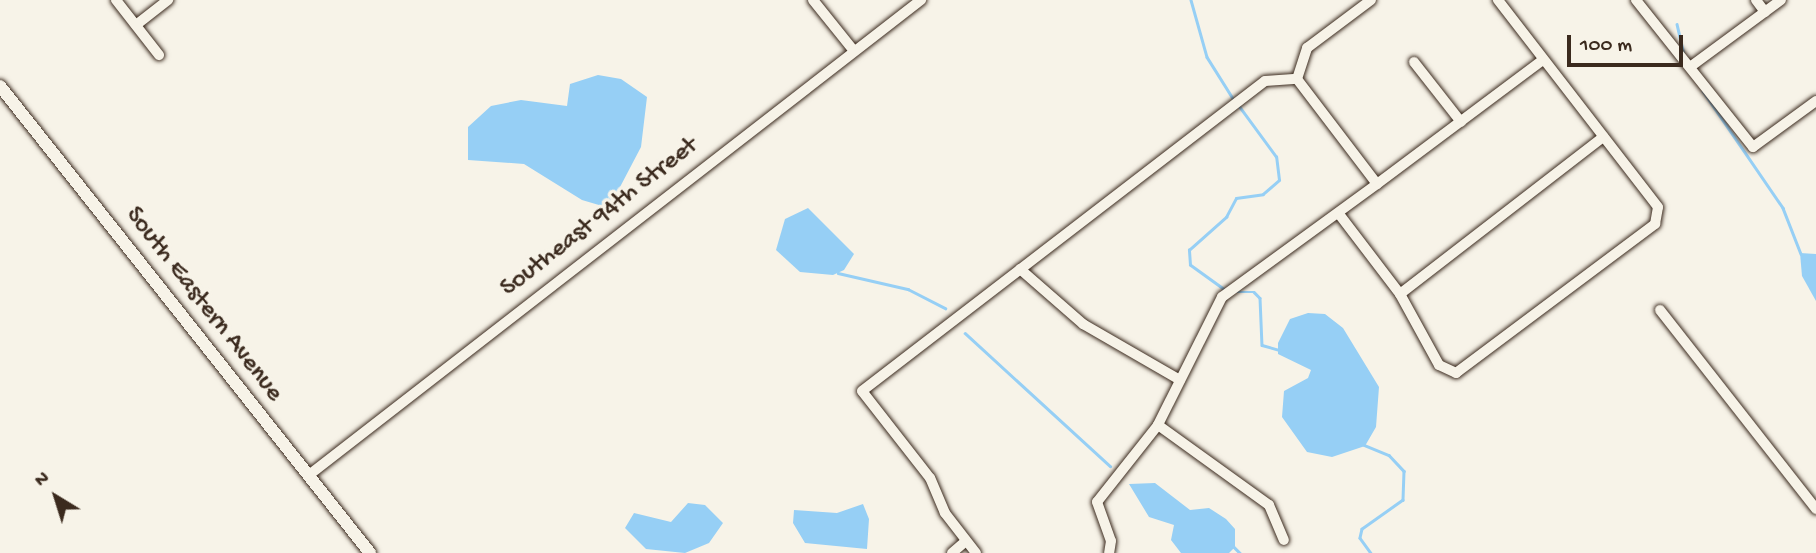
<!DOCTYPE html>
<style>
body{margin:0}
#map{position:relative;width:1816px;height:553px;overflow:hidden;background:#f7f3e8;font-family:"Gochi Hand",sans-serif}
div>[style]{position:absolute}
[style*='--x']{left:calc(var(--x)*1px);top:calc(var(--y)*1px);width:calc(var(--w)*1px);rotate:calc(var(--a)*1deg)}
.water>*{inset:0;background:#96cff5}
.stream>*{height:2.5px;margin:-1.25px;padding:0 1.25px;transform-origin:1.25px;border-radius:1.25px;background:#96cff5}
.roads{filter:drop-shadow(0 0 2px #3b2a1e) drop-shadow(0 0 2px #3b2a1e)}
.minor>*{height:10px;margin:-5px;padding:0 5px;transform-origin:5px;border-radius:5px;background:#f7f3e8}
.major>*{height:12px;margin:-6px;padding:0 6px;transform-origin:6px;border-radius:6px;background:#f7f3e8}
span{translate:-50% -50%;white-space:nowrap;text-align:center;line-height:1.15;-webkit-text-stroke:7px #f7f3e8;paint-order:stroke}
.street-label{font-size:26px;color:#3b2a1e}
.north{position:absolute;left:21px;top:462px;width:70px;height:70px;-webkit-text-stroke:5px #f7f3e8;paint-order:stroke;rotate:322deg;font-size:19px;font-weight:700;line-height:28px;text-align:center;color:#3b2a1e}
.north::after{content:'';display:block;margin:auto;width:24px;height:32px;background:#3b2a1e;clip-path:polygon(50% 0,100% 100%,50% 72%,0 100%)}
.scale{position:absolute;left:1567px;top:35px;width:116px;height:32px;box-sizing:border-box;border:4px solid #3b2a1e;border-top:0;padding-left:9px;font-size:21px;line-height:24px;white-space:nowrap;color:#3b2a1e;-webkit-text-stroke:5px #f7f3e8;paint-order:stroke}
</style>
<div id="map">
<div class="water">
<i style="clip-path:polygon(598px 75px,621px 79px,647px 97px,641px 147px,609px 208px,582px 200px,524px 164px,468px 160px,468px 127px,491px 106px,521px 100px,567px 106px,570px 84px)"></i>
<i style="clip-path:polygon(808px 208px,854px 254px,844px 270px,833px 275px,800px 272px,776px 250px,785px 219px)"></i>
<i style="clip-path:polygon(1800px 253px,1816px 254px,1816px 301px,1802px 276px)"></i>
<i style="clip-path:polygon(1308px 313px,1325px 314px,1343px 328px,1379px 387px,1376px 427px,1365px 446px,1332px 457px,1307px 452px,1282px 417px,1284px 391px,1308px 378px,1311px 370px,1278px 354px,1278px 343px,1290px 319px)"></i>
<i style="clip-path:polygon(1155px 483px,1190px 510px,1209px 508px,1226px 519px,1235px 529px,1235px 547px,1229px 553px,1181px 553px,1171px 540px,1174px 525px,1149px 517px,1129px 484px)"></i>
<i style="clip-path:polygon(688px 503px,705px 505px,723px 523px,709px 543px,685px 553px,646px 549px,625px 528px,634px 513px,671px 522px)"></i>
<i style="clip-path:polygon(863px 504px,869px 519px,867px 549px,805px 543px,793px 523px,794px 510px,837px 513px)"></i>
</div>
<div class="stream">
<i style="--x:1191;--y:0;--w:59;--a:74.3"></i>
<i style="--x:1207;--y:57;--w:51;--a:57.9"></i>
<i style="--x:1677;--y:24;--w:28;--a:77"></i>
<i style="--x:1703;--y:91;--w:142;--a:55.6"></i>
<i style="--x:1783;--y:208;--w:49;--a:68.6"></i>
<i style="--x:838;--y:273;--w:72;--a:12.9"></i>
<i style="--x:908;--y:289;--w:42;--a:27.2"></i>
<i style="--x:1226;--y:291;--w:44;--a:-144.2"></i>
<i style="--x:1190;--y:265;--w:15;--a:-94"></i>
<i style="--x:1189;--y:250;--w:50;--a:-41.7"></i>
<i style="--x:1226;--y:217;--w:21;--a:-62"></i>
<i style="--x:1236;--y:198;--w:27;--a:-8"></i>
<i style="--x:1263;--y:194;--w:21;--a:-41"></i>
<i style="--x:1279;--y:180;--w:23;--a:-97"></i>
<i style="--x:1276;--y:157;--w:64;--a:-126.2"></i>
<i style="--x:1236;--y:292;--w:18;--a:0"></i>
<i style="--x:1254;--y:292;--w:8;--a:45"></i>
<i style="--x:1260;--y:298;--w:47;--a:87.6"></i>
<i style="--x:1262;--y:345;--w:18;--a:16"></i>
<i style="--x:965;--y:333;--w:197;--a:42.5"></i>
<i style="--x:1364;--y:445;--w:27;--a:22"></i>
<i style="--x:1389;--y:455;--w:22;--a:47"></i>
<i style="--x:1404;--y:471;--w:29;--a:92"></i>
<i style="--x:1403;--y:500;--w:50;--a:144.7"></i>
<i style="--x:1362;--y:529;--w:9;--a:103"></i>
<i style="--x:1360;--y:538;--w:19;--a:54"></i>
<i style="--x:1233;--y:546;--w:10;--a:45"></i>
</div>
<div class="roads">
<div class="minor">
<i style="--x:116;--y:0;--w:70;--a:52"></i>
<i style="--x:813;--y:0;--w:65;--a:51.2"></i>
<i style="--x:1636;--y:0;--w:188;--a:51.5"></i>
<i style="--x:1753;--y:147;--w:78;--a:-36.1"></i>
<i style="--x:1756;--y:0;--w:15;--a:53"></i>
<i style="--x:136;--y:25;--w:41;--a:-38"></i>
<i style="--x:1414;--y:62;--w:76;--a:51.9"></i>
<i style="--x:1690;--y:67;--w:113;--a:-36.4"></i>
<i style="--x:1297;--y:79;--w:33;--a:-72"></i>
<i style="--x:1307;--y:48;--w:80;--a:-36.9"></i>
<i style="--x:1377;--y:184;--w:207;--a:-36.8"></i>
<i style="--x:1339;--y:214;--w:101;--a:52.7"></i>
<i style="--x:1400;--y:294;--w:81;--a:61.2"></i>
<i style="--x:1439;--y:365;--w:19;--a:25"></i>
<i style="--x:1456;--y:373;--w:249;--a:-36.8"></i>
<i style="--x:1655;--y:224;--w:17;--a:-80"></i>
<i style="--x:1658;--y:207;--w:262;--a:-127.7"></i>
<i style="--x:1020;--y:269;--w:84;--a:41.1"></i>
<i style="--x:1083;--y:324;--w:112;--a:30"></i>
<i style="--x:1400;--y:294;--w:257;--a:-37.7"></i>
<i style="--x:1660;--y:310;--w:253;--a:51.9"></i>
<i style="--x:1158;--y:425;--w:137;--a:35.8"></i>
<i style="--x:1269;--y:505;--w:38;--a:67"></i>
<i style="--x:309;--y:475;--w:775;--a:-37.82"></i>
<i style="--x:952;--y:553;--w:18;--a:-41"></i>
<i style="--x:976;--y:553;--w:51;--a:-127.8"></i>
<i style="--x:945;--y:513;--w:38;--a:-113"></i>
<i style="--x:930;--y:478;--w:110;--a:-128"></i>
<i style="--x:862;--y:391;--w:508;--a:-37.57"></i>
<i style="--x:1265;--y:81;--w:32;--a:-4"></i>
<i style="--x:1297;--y:79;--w:132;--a:52.7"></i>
<i style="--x:1377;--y:184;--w:192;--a:143.9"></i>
<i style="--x:1222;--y:297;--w:143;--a:116.6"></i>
<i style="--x:1158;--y:425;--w:98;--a:128.4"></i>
<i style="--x:1097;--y:502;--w:41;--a:70.3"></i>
<i style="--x:1111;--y:541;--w:12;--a:99"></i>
</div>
<div class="major">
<i style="--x:0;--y:86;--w:596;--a:51.61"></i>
</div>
</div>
<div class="street-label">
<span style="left:600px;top:218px;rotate:-38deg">Southeast 94th Street</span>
<span style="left:203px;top:305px;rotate:52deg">South Eastern Avenue</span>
</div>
<div class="north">N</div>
<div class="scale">100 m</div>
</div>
